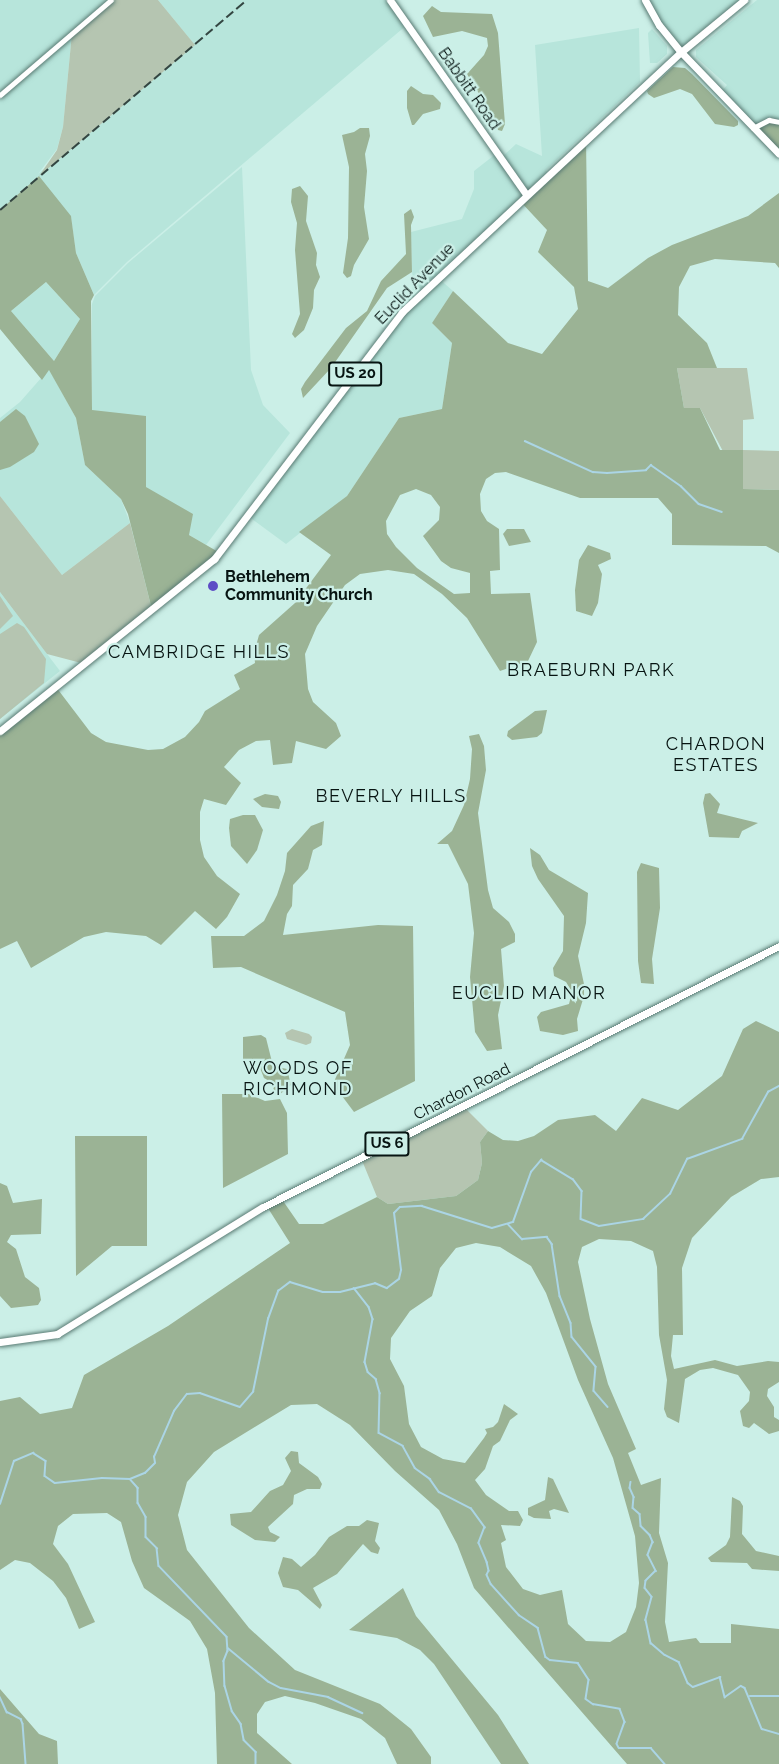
<!DOCTYPE html>
<style>
body{margin:0}
#map{position:relative;width:779px;height:1764px;overflow:hidden;background:#cbefe7;font-family:Raleway,sans-serif}
div>[style]{position:absolute}
[style*='--x']{left:calc(var(--x)*1px);top:calc(var(--y)*1px);width:calc(var(--w)*1px);rotate:calc(var(--a)*1deg)}
.built>*{inset:0;background:#b7e5db}
.green>*{inset:0;background:#b5c5b1}
.forest>*{inset:0;background:#9bb395}
.stream>*{height:1.5px;margin:-0.75px;padding:0 0.75px;transform-origin:0.75px;border-radius:0.75px;background:#abd5e5}
.roads{filter:drop-shadow(0 0 2px #597a73) drop-shadow(0 0 2px #597a73)}
.minor>*{height:5px;margin:-2.5px;padding:0 2.5px;transform-origin:2.5px;border-radius:2.5px;background:#fff}
.major>*{height:7px;margin:-3.5px;padding:0 3.5px;transform-origin:3.5px;border-radius:3.5px;background:#fff}
.rail>*{height:1.5px;margin-top:-0.75px;transform-origin:0;background:repeating-linear-gradient(90deg,#334541 0 9px,transparent 0 13.5px)}
.dots>*{width:16px;height:16px;translate:-50% -50%;box-sizing:border-box;border:3px solid #cbefe7;border-radius:50%}
span{translate:-50% -50%;white-space:nowrap;text-align:center;line-height:1.15;-webkit-text-stroke:4.5px #cbefe7;paint-order:stroke}
.shield-label span{padding:2px 4px;background:#cbefe7;border:2px solid;border-radius:4px;-webkit-text-stroke-width:0}
.shield-label{font-size:15px;color:#071412;font-weight:700}
.street-label{font-size:16px;color:#071412}
.poi-label{font-size:16px;color:#071412;font-weight:700}
.left{translate:0 -50%;text-align:left}
.neighbourhood-label{font-size:18px;color:#071412;letter-spacing:1.5px}
</style>
<div id="map">
<div class="built">
<i style="clip-path:polygon(0 0,111px 0,72px 33px,63px 127px,57px 149px,38px 174px,194px 44px,158px 0,390px 0,408px 24px,127px 262px,94px 295px,76px 253px,71px 217px,39px 177px,0 210px)"></i>
<i style="clip-path:polygon(645px 0,744px 0,681px 52px)"></i>
<i style="clip-path:polygon(757px 0,779px 0,779px 122px,753px 128px,721px 92px,727px 85px,696px 57px,696px 50px)"></i>
<i style="clip-path:polygon(639px 28px,640px 82px,546px 170px,548px 174px,437px 277px,453px 291px,432px 323px,452px 343px,442px 409px,399px 418px,347px 496px,286px 544px,248px 516px,413px 301px,411px 232px,462px 219px,474px 189px,474px 171px,497px 153px,501px 158px,516px 144px,542px 156px,535px 45px)"></i>
<i style="clip-path:polygon(652px 29px,667px 46px,667px 54px,657px 63px,650px 63px,648px 33px)"></i>
<i style="clip-path:polygon(242px 167px,251px 370px,263px 405px,290px 433px,206px 545px,141px 506px,92px 411px,92px 304px,95px 296px,128px 263px)"></i>
<i style="clip-path:polygon(46px 282px,80px 319px,54px 361px,11px 311px)"></i>
<i style="clip-path:polygon(49px 369px,76px 418px,85px 465px,121px 499px,130px 523px,62px 575px,0 496px,0 418px,20px 402px)"></i>
<i style="clip-path:polygon(0 592px,60px 671px,0 719px)"></i>
</div>
<div class="green">
<i style="clip-path:polygon(111px 0,158px 0,195px 45px,39px 176px,57px 150px,63px 127px,72px 33px)"></i>
<i style="clip-path:polygon(677px 368px,747px 368px,754px 419px,743px 420px,743px 450px,779px 451px,779px 490px,743px 489px,700px 408px,684px 408px)"></i>
<i style="clip-path:polygon(0 496px,62px 575px,130px 523px,152px 610px,85px 664px,47px 654px,0 592px)"></i>
<i style="clip-path:polygon(0 596px,13px 616px,0 629px)"></i>
<i style="clip-path:polygon(17px 623px,24px 627px,46px 659px,44px 683px,0 719px,0 634px)"></i>
<i style="clip-path:polygon(292px 1029px,309px 1034px,312px 1037px,311px 1043px,306px 1045px,287px 1039px,285px 1033px)"></i>
<i style="clip-path:polygon(463px 1106px,488px 1131px,480px 1142px,482px 1163px,478px 1180px,456px 1196px,388px 1204px,377px 1197px,361px 1158px)"></i>
</div>
<div class="forest">
<i style="clip-path:polygon(432px 6px,441px 12px,492px 14px,498px 33px,505px 124px,502px 131px,498px 130px,496px 122px,467px 74px,484px 55px,488px 46px,487px 38px,462px 31px,433px 37px,423px 16px)"></i>
<i style="clip-path:polygon(673px 67px,685px 68px,692px 74px,738px 121px,738px 125px,734px 127px,715px 124px,692px 94px,680px 89px,654px 98px,648px 94px,647px 91px)"></i>
<i style="clip-path:polygon(411px 86px,423px 94px,433px 95px,441px 103px,440px 109px,423px 114px,414px 125px,412px 125px,407px 108px,407px 91px)"></i>
<i style="clip-path:polygon(779px 122px,779px 154px,753px 128px,760px 123px)"></i>
<i style="clip-path:polygon(360px 128px,369px 128px,370px 136px,365px 154px,367px 171px,364px 207px,369px 239px,354px 265px,351px 276px,347px 278px,343px 273px,348px 238px,349px 167px,342px 135px,354px 132px)"></i>
<i style="clip-path:polygon(evenodd,586px 140px,588px 281px,608px 288px,648px 258px,672px 245px,748px 216px,779px 193px,779px 268px,775px 263px,715px 259px,690px 266px,679px 287px,678px 315px,707px 343px,717px 368px,677px 368px,684px 408px,700px 408px,720px 450px,743px 450px,743px 489px,779px 490px,779px 553px,766px 546px,672px 545px,672px 514px,658px 498px,580px 498px,506px 472px,495px 473px,486px 479px,480px 494px,481px 511px,487px 521px,499px 529px,500px 570px,490px 571px,491px 594px,530px 593px,537px 642px,528px 661px,500px 671px,467px 618px,442px 594px,414px 574px,388px 570px,360px 574px,345px 585px,317px 626px,305px 654px,308px 689px,313px 702px,336px 723px,341px 736px,326px 749px,296px 741px,292px 763px,273px 765px,270px 740px,256px 741px,239px 750px,224px 767px,241px 783px,226px 805px,204px 799px,200px 812px,200px 840px,204px 857px,217px 876px,240px 894px,227px 917px,216px 929px,195px 911px,161px 945px,146px 936px,106px 932px,84px 937px,31px 968px,17px 941px,0 949px,0 731px,56px 687px,91px 733px,106px 742px,148px 750px,163px 749px,185px 737px,199px 722px,205px 711px,240px 689px,234px 675px,255px 663px,254px 653px,259px 635px,295px 603px,331px 555px,299px 532px,347px 496px,399px 418px,442px 409px,452px 343px,432px 323px,453px 291px,508px 343px,542px 354px,578px 309px,574px 287px,538px 252px,547px 230px,519px 200px,586px 140px,416px 489px,431px 495px,440px 507px,439px 520px,423px 536px,441px 561px,451px 568px,470px 573px,470px 593px,454px 594px,417px 568px,396px 547px,387px 534px,386px 521px,400px 495px,416px 489px)"></i>
<i style="clip-path:polygon(evenodd,39px 176px,71px 216px,76px 253px,94px 295px,91px 301px,92px 410px,146px 416px,146px 487px,193px 514px,189px 535px,220px 553px,152px 610px,128px 514px,121px 499px,85px 465px,76px 418px,49px 370px,42px 380px,0 329px,0 210px,39px 176px,46px 282px,80px 319px,54px 361px,11px 311px,46px 282px)"></i>
<i style="clip-path:polygon(300px 186px,308px 196px,306px 221px,317px 253px,316px 265px,320px 277px,314px 290px,313px 308px,304px 330px,295px 338px,292px 334px,300px 314px,295px 250px,297px 223px,291px 202px,292px 189px)"></i>
<i style="clip-path:polygon(411px 209px,414px 217px,411px 225px,412px 272px,387px 288px,331px 368px,303px 398px,301px 389px,305px 382px,346px 328px,367px 311px,381px 281px,406px 254px,404px 214px)"></i>
<i style="clip-path:polygon(16px 409px,25px 416px,39px 444px,34px 452px,10px 467px,0 470px,0 422px)"></i>
<i style="clip-path:polygon(507px 529px,524px 529px,531px 542px,509px 546px,503px 534px)"></i>
<i style="clip-path:polygon(588px 545px,610px 553px,611px 559px,598px 565px,602px 574px,598px 603px,592px 616px,576px 611px,575px 590px,579px 560px)"></i>
<i style="clip-path:polygon(547px 710px,542px 733px,537px 737px,512px 740px,507px 736px,508px 731px,535px 711px)"></i>
<i style="clip-path:polygon(479px 734px,484px 746px,486px 770px,478px 813px,488px 890px,493px 908px,509px 922px,515px 934px,515px 942px,501px 949px,504px 986px,498px 1015px,502px 1049px,487px 1051px,475px 1032px,470px 977px,474px 933px,468px 884px,448px 844px,437px 844px,452px 831px,464px 805px,470px 779px,472px 749px,469px 736px)"></i>
<i style="clip-path:polygon(710px 793px,720px 804px,717px 813px,758px 823px,742px 831px,739px 838px,709px 837px,703px 803px,705px 794px)"></i>
<i style="clip-path:polygon(265px 794px,278px 796px,281px 802px,279px 809px,262px 807px,253px 799px)"></i>
<i style="clip-path:polygon(243px 815px,255px 815px,263px 830px,257px 850px,247px 864px,231px 846px,229px 828px,230px 819px)"></i>
<i style="clip-path:polygon(324px 821px,322px 845px,313px 850px,308px 869px,293px 885px,292px 906px,287px 914px,283px 935px,378px 925px,413px 926px,415px 1081px,354px 1112px,333px 1084px,350px 1045px,345px 1012px,241px 967px,213px 968px,211px 936px,244px 936px,264px 921px,277px 895px,285px 871px,287px 853px,311px 826px)"></i>
<i style="clip-path:polygon(530px 848px,540px 855px,549px 870px,588px 893px,586px 923px,578px 956px,584px 984px,584px 996px,577px 1019px,578px 1031px,563px 1035px,540px 1031px,537px 1017px,541px 1012px,569px 1004px,572px 992px,566px 982px,554px 976px,553px 968px,563px 951px,564px 916px,538px 879px,532px 866px)"></i>
<i style="clip-path:polygon(641px 863px,659px 868px,660px 908px,652px 959px,654px 984px,641px 983px,638px 961px,637px 872px)"></i>
<i style="clip-path:polygon(evenodd,756px 1021px,779px 1032px,779px 1177px,761px 1179px,731px 1197px,692px 1238px,682px 1268px,683px 1335px,673px 1335px,671px 1356px,674px 1369px,715px 1360px,737px 1366px,768px 1361px,779px 1362px,779px 1382px,768px 1389px,767px 1396px,774px 1407px,774px 1417px,779px 1420px,779px 1431px,769px 1434px,754px 1423px,749px 1428px,743px 1426px,740px 1411px,749px 1401px,750px 1392px,738px 1375px,713px 1368px,700px 1370px,685px 1379px,679px 1423px,667px 1417px,664px 1409px,667px 1380px,659px 1335px,657px 1267px,653px 1251px,631px 1241px,599px 1239px,582px 1247px,578px 1262px,590px 1319px,608px 1384px,636px 1449px,628px 1453px,641px 1485px,661px 1478px,659px 1533px,668px 1563px,665px 1622px,669px 1642px,696px 1638px,700px 1643px,731px 1643px,731px 1624px,779px 1629px,779px 1764px,627px 1764px,474px 1588px,457px 1544px,439px 1510px,395px 1471px,350px 1425px,317px 1404px,291px 1405px,214px 1452px,187px 1482px,178px 1515px,187px 1550px,249px 1628px,295px 1670px,380px 1704px,411px 1729px,431px 1757px,431px 1764px,397px 1764px,385px 1738px,361px 1719px,315px 1703px,285px 1696px,265px 1702px,257px 1714px,257px 1733px,292px 1764px,217px 1764px,215px 1693px,207px 1649px,190px 1621px,144px 1588px,132px 1561px,121px 1522px,107px 1513px,73px 1514px,58px 1526px,53px 1544px,68px 1564px,95px 1622px,79px 1629px,66px 1598px,53px 1581px,30px 1563px,15px 1560px,0 1570px,0 1401px,20px 1397px,40px 1414px,72px 1408px,84px 1375px,168px 1326px,290px 1243px,266px 1205px,281px 1198px,299px 1224px,323px 1224px,377px 1197px,388px 1204px,456px 1196px,478px 1180px,482px 1163px,480px 1142px,488px 1131px,503px 1140px,518px 1141px,534px 1136px,558px 1120px,595px 1115px,616px 1131px,642px 1098px,678px 1110px,722px 1076px,743px 1029px,756px 1021px,476px 1243px,500px 1247px,531px 1266px,546px 1293px,578px 1380px,613px 1458px,635px 1536px,639px 1583px,636px 1607px,626px 1632px,610px 1642px,586px 1641px,568px 1624px,562px 1590px,540px 1595px,523px 1589px,506px 1567px,501px 1543px,506px 1540px,501px 1525px,520px 1526px,523px 1520px,518px 1511px,509px 1511px,486px 1495px,475px 1480px,485px 1469px,493px 1446px,500px 1441px,510px 1420px,518px 1414px,504px 1404px,498px 1422px,493px 1427px,485px 1429px,487px 1433px,484px 1438px,465px 1463px,443px 1459px,421px 1447px,409px 1424px,404px 1386px,390px 1359px,391px 1338px,410px 1311px,432px 1296px,440px 1268px,456px 1248px,476px 1243px)"></i>
<i style="clip-path:polygon(261px 1035px,266px 1038px,273px 1066px,287px 1069px,291px 1085px,279px 1095px,274px 1094px,273px 1083px,264px 1078px,258px 1063px,243px 1061px,243px 1037px)"></i>
<i style="clip-path:polygon(249px 1094px,265px 1101px,280px 1099px,287px 1113px,288px 1154px,223px 1188px,222px 1094px)"></i>
<i style="clip-path:polygon(75px 1136px,147px 1136px,147px 1246px,112px 1246px,76px 1276px)"></i>
<i style="clip-path:polygon(0 1183px,7px 1186px,13px 1203px,42px 1199px,41px 1234px,11px 1235px,7px 1242px,16px 1249px,25px 1277px,39px 1288px,41px 1300px,38px 1305px,11px 1308px,0 1296px)"></i>
<i style="clip-path:polygon(291px 1451px,298px 1452px,299px 1463px,318px 1477px,322px 1484px,320px 1489px,307px 1489px,294px 1495px,293px 1504px,268px 1527px,270px 1532px,280px 1537px,275px 1542px,255px 1540px,231px 1525px,230px 1514px,251px 1512px,270px 1491px,283px 1485px,291px 1471px,285px 1458px)"></i>
<i style="clip-path:polygon(548px 1477px,553px 1479px,569px 1513px,554px 1509px,549px 1511px,551px 1519px,534px 1518px,528px 1515px,528px 1508px,545px 1500px)"></i>
<i style="clip-path:polygon(732px 1497px,740px 1501px,743px 1506px,742px 1534px,756px 1551px,779px 1556px,779px 1571px,752px 1569px,747px 1563px,711px 1562px,708px 1558px,726px 1545px,730px 1537px)"></i>
<i style="clip-path:polygon(367px 1520px,379px 1523px,375px 1541px,380px 1548px,378px 1554px,371px 1552px,363px 1544px,337px 1574px,313px 1588px,322px 1605px,320px 1609px,298px 1590px,283px 1587px,278px 1573px,283px 1557px,292px 1559px,301px 1567px,315px 1555px,329px 1537px,347px 1526px,359px 1526px)"></i>
<i style="clip-path:polygon(403px 1588px,416px 1616px,498px 1715px,529px 1764px,501px 1764px,434px 1664px,420px 1650px,397px 1638px,349px 1630px)"></i>
<i style="clip-path:polygon(0 1689px,39px 1734px,57px 1741px,58px 1764px,0 1764px)"></i>
</div>
<div class="stream">
<i style="--x:525;--y:441;--w:75;--a:24.5"></i>
<i style="--x:593;--y:472;--w:14;--a:4"></i>
<i style="--x:607;--y:473;--w:39;--a:-4"></i>
<i style="--x:646;--y:470;--w:7;--a:-45"></i>
<i style="--x:651;--y:465;--w:37;--a:35"></i>
<i style="--x:681;--y:486;--w:25;--a:45"></i>
<i style="--x:699;--y:504;--w:24;--a:19"></i>
<i style="--x:508;--y:1224;--w:21;--a:47"></i>
<i style="--x:522;--y:1239;--w:25;--a:-5"></i>
<i style="--x:547;--y:1237;--w:9;--a:54"></i>
<i style="--x:552;--y:1244;--w:53;--a:81.3"></i>
<i style="--x:560;--y:1296;--w:29;--a:68"></i>
<i style="--x:571;--y:1323;--w:14;--a:86"></i>
<i style="--x:572;--y:1337;--w:38;--a:51"></i>
<i style="--x:596;--y:1367;--w:24;--a:95"></i>
<i style="--x:594;--y:1391;--w:21;--a:49"></i>
<i style="--x:354;--y:1288;--w:24;--a:52"></i>
<i style="--x:369;--y:1307;--w:13;--a:72"></i>
<i style="--x:373;--y:1319;--w:44;--a:100.5"></i>
<i style="--x:365;--y:1362;--w:10;--a:73"></i>
<i style="--x:368;--y:1372;--w:11;--a:41"></i>
<i style="--x:376;--y:1379;--w:15;--a:74"></i>
<i style="--x:380;--y:1393;--w:40;--a:91.4"></i>
<i style="--x:379;--y:1433;--w:27;--a:28"></i>
<i style="--x:403;--y:1446;--w:25;--a:61"></i>
<i style="--x:415;--y:1468;--w:19;--a:36"></i>
<i style="--x:430;--y:1479;--w:16;--a:55"></i>
<i style="--x:439;--y:1492;--w:36;--a:27"></i>
<i style="--x:471;--y:1508;--w:24;--a:54"></i>
<i style="--x:485;--y:1527;--w:17;--a:111"></i>
<i style="--x:479;--y:1543;--w:21;--a:67"></i>
<i style="--x:487;--y:1562;--w:9;--a:77"></i>
<i style="--x:489;--y:1571;--w:4;--a:117"></i>
<i style="--x:487;--y:1575;--w:10;--a:66"></i>
<i style="--x:491;--y:1584;--w:42;--a:47.9"></i>
<i style="--x:519;--y:1615;--w:23;--a:34"></i>
<i style="--x:538;--y:1628;--w:30;--a:75"></i>
<i style="--x:546;--y:1657;--w:5;--a:37"></i>
<i style="--x:550;--y:1660;--w:28;--a:6"></i>
<i style="--x:578;--y:1663;--w:20;--a:57"></i>
<i style="--x:589;--y:1680;--w:19;--a:99"></i>
<i style="--x:586;--y:1699;--w:9;--a:36"></i>
<i style="--x:593;--y:1704;--w:27;--a:10"></i>
<i style="--x:620;--y:1709;--w:14;--a:69"></i>
<i style="--x:625;--y:1722;--w:23;--a:110"></i>
<i style="--x:617;--y:1744;--w:4;--a:63"></i>
<i style="--x:619;--y:1748;--w:32;--a:0"></i>
<i style="--x:651;--y:1748;--w:21;--a:49"></i>
<i style="--x:130;--y:1479;--w:12;--a:48"></i>
<i style="--x:138;--y:1488;--w:15;--a:90"></i>
<i style="--x:138;--y:1503;--w:16;--a:60"></i>
<i style="--x:146;--y:1517;--w:20;--a:90"></i>
<i style="--x:146;--y:1537;--w:16;--a:45"></i>
<i style="--x:157;--y:1548;--w:18;--a:84"></i>
<i style="--x:159;--y:1566;--w:98;--a:46.2"></i>
<i style="--x:227;--y:1637;--w:14;--a:86"></i>
<i style="--x:228;--y:1651;--w:11;--a:112"></i>
<i style="--x:224;--y:1661;--w:25;--a:88"></i>
<i style="--x:225;--y:1686;--w:26;--a:74"></i>
<i style="--x:232;--y:1711;--w:16;--a:55"></i>
<i style="--x:241;--y:1724;--w:16;--a:79"></i>
<i style="--x:244;--y:1740;--w:17;--a:45"></i>
<i style="--x:256;--y:1752;--w:12;--a:90"></i>
<i style="--x:631;--y:1482;--w:6;--a:99"></i>
<i style="--x:630;--y:1488;--w:10;--a:66"></i>
<i style="--x:634;--y:1497;--w:11;--a:95"></i>
<i style="--x:633;--y:1508;--w:9;--a:41"></i>
<i style="--x:640;--y:1514;--w:12;--a:85"></i>
<i style="--x:641;--y:1526;--w:13;--a:45"></i>
<i style="--x:650;--y:1535;--w:8;--a:67"></i>
<i style="--x:653;--y:1542;--w:14;--a:111"></i>
<i style="--x:648;--y:1555;--w:18;--a:63"></i>
<i style="--x:656;--y:1571;--w:14;--a:135"></i>
<i style="--x:646;--y:1581;--w:7;--a:98"></i>
<i style="--x:645;--y:1588;--w:11;--a:52"></i>
<i style="--x:652;--y:1597;--w:24;--a:105"></i>
<i style="--x:646;--y:1620;--w:24;--a:78"></i>
<i style="--x:651;--y:1643;--w:18;--a:41"></i>
<i style="--x:665;--y:1655;--w:16;--a:27"></i>
<i style="--x:679;--y:1662;--w:23;--a:67"></i>
<i style="--x:688;--y:1683;--w:6;--a:39"></i>
<i style="--x:693;--y:1687;--w:29;--a:-20"></i>
<i style="--x:720;--y:1677;--w:21;--a:76"></i>
<i style="--x:725;--y:1697;--w:19;--a:-35"></i>
<i style="--x:741;--y:1686;--w:4;--a:27"></i>
<i style="--x:745;--y:1688;--w:44;--a:67.5"></i>
<i style="--x:762;--y:1729;--w:18;--a:16"></i>
<i style="--x:0;--y:1504;--w:45;--a:-72"></i>
<i style="--x:14;--y:1461;--w:21;--a:-23"></i>
<i style="--x:33;--y:1453;--w:15;--a:32"></i>
<i style="--x:46;--y:1461;--w:15;--a:94"></i>
<i style="--x:45;--y:1476;--w:12;--a:35"></i>
<i style="--x:55;--y:1483;--w:47;--a:-6.1"></i>
<i style="--x:102;--y:1478;--w:28;--a:2"></i>
<i style="--x:130;--y:1479;--w:16;--a:-22"></i>
<i style="--x:145;--y:1473;--w:14;--a:-45"></i>
<i style="--x:155;--y:1463;--w:6;--a:-99"></i>
<i style="--x:154;--y:1457;--w:50;--a:-66.5"></i>
<i style="--x:174;--y:1411;--w:21;--a:-53"></i>
<i style="--x:187;--y:1394;--w:13;--a:-4"></i>
<i style="--x:200;--y:1393;--w:42;--a:19.3"></i>
<i style="--x:240;--y:1407;--w:20;--a:-49"></i>
<i style="--x:253;--y:1392;--w:75;--a:-78.4"></i>
<i style="--x:268;--y:1319;--w:30;--a:-70"></i>
<i style="--x:278;--y:1291;--w:15;--a:-37"></i>
<i style="--x:290;--y:1282;--w:34;--a:17"></i>
<i style="--x:323;--y:1292;--w:17;--a:0"></i>
<i style="--x:340;--y:1292;--w:36;--a:-14"></i>
<i style="--x:375;--y:1283;--w:13;--a:23"></i>
<i style="--x:387;--y:1288;--w:15;--a:-37"></i>
<i style="--x:399;--y:1279;--w:9;--a:-77"></i>
<i style="--x:401;--y:1270;--w:57;--a:-97"></i>
<i style="--x:394;--y:1213;--w:8;--a:-45"></i>
<i style="--x:400;--y:1207;--w:22;--a:-3"></i>
<i style="--x:422;--y:1206;--w:73;--a:17.4"></i>
<i style="--x:492;--y:1228;--w:22;--a:-16"></i>
<i style="--x:513;--y:1222;--w:53;--a:-70.2"></i>
<i style="--x:531;--y:1172;--w:16;--a:-50"></i>
<i style="--x:541;--y:1160;--w:37;--a:31"></i>
<i style="--x:573;--y:1179;--w:15;--a:53"></i>
<i style="--x:582;--y:1191;--w:28;--a:92"></i>
<i style="--x:581;--y:1219;--w:19;--a:21"></i>
<i style="--x:599;--y:1226;--w:45;--a:-9"></i>
<i style="--x:643;--y:1219;--w:37;--a:-43"></i>
<i style="--x:670;--y:1194;--w:39;--a:-64"></i>
<i style="--x:687;--y:1159;--w:59;--a:-20"></i>
<i style="--x:742;--y:1139;--w:54;--a:-61"></i>
<i style="--x:768;--y:1092;--w:13;--a:-29"></i>
<i style="--x:228;--y:1648;--w:53;--a:39.7"></i>
<i style="--x:269;--y:1682;--w:13;--a:27"></i>
<i style="--x:281;--y:1688;--w:48;--a:10.8"></i>
<i style="--x:328;--y:1697;--w:38;--a:25"></i>
<i style="--x:750;--y:1696;--w:29;--a:0"></i>
<i style="--x:0;--y:1697;--w:17;--a:65"></i>
<i style="--x:7;--y:1712;--w:16;--a:27"></i>
<i style="--x:21;--y:1719;--w:5;--a:68"></i>
<i style="--x:23;--y:1724;--w:40;--a:85.7"></i>
</div>
<div class="roads">
<div class="minor">
<i style="--x:0;--y:95;--w:146;--a:-40.6"></i>
<i style="--x:753;--y:128;--w:18;--a:-27"></i>
<i style="--x:769;--y:120;--w:10;--a:11"></i>
</div>
<div class="major">
<i style="--x:390;--y:0;--w:237;--a:55"></i>
<i style="--x:645;--y:0;--w:29;--a:61"></i>
<i style="--x:659;--y:25;--w:35;--a:51"></i>
<i style="--x:681;--y:52;--w:141;--a:46.1"></i>
<i style="--x:0;--y:731;--w:275;--a:-38.8"></i>
<i style="--x:214;--y:559;--w:310;--a:-52.7"></i>
<i style="--x:402;--y:312;--w:381;--a:-43"></i>
<i style="--x:681;--y:52;--w:82;--a:-39.5"></i>
<i style="--x:0;--y:1342;--w:58;--a:-8"></i>
<i style="--x:57;--y:1334;--w:242;--a:-31.7"></i>
<i style="--x:263;--y:1207;--w:578;--a:-26.83"></i>
</div>
</div>
<div class="rail">
<i style="--x:0;--y:210;--w:324;--a:-40.4"></i>
</div>
<div class="dots">
<i style="left:213px;top:586px;background:#5d4cc5"></i>
</div>
<div class="shield-label">
<span style="left:355px;top:374px">US 20</span>
<span style="left:387px;top:1144px">US 6</span>
</div>
<div class="street-label">
<span style="left:469px;top:89px;rotate:55deg">Babbitt Road</span>
<span style="left:415px;top:284px;rotate:-46deg">Euclid Avenue</span>
<span style="left:462px;top:1092px;rotate:-27deg">Chardon Road</span>
</div>
<div class="poi-label">
<span class="left" style="left:225px;top:586px">Bethlehem<br>Community Church</span>
</div>
<div class="neighbourhood-label">
<span style="left:199px;top:652px">CAMBRIDGE HILLS</span>
<span style="left:591px;top:670px">BRAEBURN PARK</span>
<span style="left:716px;top:755px">CHARDON<br>ESTATES</span>
<span style="left:391px;top:796px">BEVERLY HILLS</span>
<span style="left:529px;top:993px">EUCLID MANOR</span>
<span style="left:298px;top:1079px">WOODS OF<br>RICHMOND</span>
</div>
</div>
